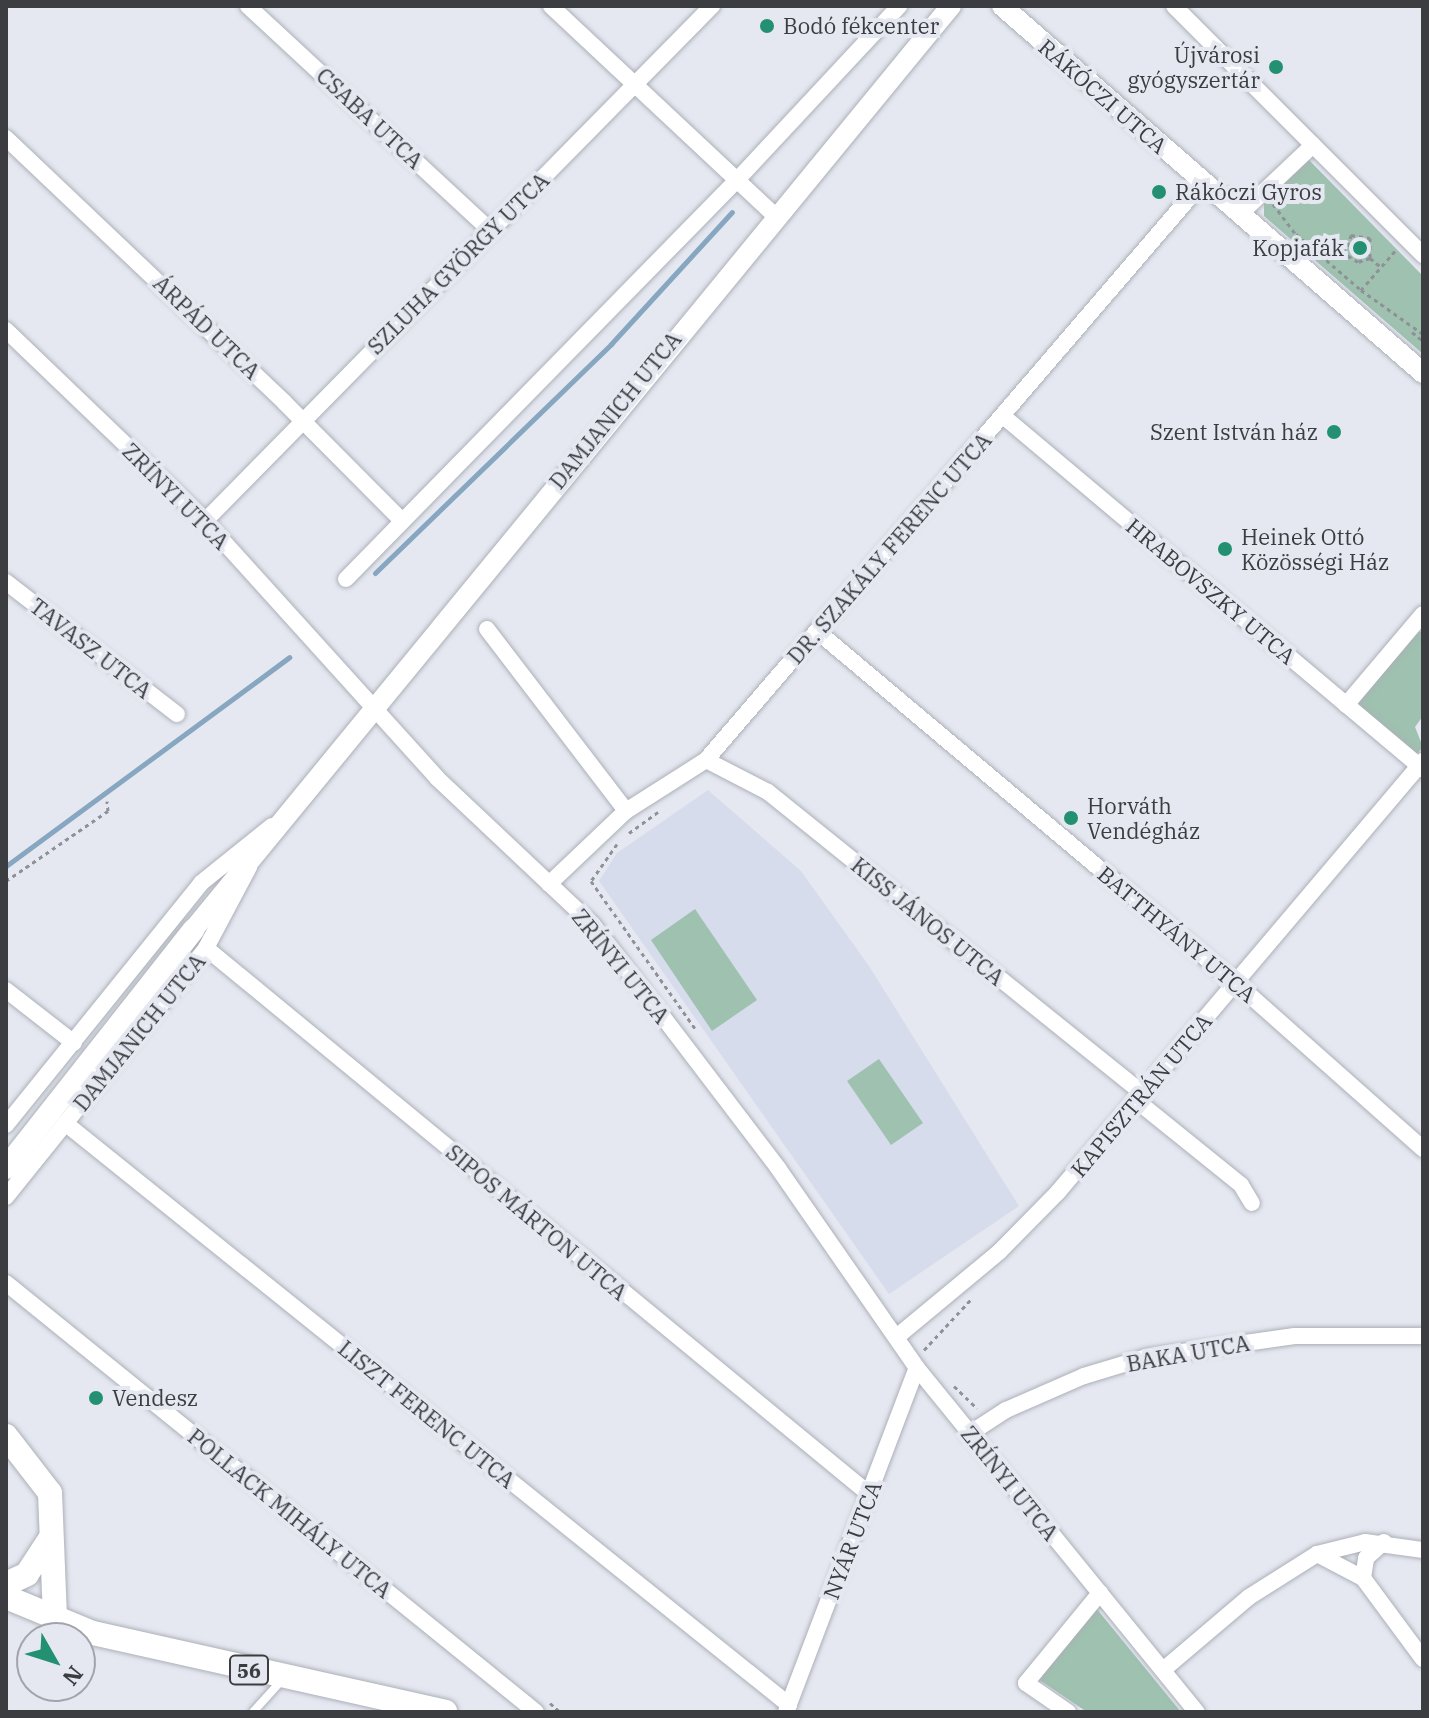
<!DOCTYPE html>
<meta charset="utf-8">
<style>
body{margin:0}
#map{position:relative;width:1429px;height:1718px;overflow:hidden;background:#e5e8f1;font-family:"IBM Plex Serif",serif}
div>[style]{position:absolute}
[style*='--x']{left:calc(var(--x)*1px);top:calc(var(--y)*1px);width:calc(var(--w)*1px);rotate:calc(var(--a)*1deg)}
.built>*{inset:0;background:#d6dcec}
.green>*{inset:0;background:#9fc1b0}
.stream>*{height:5px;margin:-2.5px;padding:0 2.5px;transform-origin:2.5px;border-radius:2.5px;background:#87a6c0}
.path>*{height:3px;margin-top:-1.5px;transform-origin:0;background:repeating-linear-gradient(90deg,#8e9197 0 4px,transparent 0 8px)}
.roads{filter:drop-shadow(0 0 2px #acb0b8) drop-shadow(0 0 2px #acb0b8)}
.service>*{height:8px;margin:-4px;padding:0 4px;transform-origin:4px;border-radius:4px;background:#fff}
.minor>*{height:16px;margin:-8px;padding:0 8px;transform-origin:8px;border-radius:8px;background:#fff}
.tertiary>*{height:20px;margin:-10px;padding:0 10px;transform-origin:10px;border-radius:10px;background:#fff}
.secondary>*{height:22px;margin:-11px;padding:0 11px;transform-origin:11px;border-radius:11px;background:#fff}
.primary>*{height:24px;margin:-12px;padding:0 12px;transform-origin:12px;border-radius:12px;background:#fff}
.dots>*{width:22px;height:22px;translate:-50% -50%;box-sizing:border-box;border:4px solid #e5e8f1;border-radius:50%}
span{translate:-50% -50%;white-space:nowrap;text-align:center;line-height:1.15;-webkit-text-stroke:8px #e5e8f1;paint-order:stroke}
.shield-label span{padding:2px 6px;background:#e5e8f1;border:2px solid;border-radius:6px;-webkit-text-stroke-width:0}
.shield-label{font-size:20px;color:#3b3d40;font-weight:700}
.poi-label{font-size:22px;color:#3b3d40}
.left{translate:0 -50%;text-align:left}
.right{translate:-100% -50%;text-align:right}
.street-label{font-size:22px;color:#3b3d40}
.frame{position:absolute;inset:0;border:8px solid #3b3d40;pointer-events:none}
.north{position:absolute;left:16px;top:1622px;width:80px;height:80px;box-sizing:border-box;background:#e5e8f1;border:2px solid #a1a4aa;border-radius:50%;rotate:129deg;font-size:22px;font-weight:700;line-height:32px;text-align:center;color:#3b3d40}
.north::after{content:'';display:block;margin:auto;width:28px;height:36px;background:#239171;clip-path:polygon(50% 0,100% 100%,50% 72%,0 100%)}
</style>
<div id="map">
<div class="built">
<i style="clip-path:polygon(708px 790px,801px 871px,869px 966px,1019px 1206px,889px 1294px,599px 881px,617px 853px)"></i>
</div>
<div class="green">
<i style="clip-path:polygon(1308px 159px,1423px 276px,1423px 354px,1264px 216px,1264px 202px)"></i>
<i style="clip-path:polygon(1418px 631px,1423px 633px,1423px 716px,1415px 727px,1423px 747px,1414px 757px,1352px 705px)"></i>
<i style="clip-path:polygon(695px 909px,757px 1000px,712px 1031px,651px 940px)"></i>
<i style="clip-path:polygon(879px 1059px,923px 1123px,891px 1145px,847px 1081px)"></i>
<i style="clip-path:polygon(1096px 1608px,1181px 1712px,1087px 1712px,1038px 1679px)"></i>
</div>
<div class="stream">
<i style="--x:375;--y:573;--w:329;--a:-44.1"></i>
<i style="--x:611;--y:344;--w:179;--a:-47.5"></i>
<i style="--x:6;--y:866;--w:352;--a:-36.4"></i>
</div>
<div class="path">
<i style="--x:1273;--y:204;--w:38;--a:53"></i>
<i style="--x:1296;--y:234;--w:86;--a:40.7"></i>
<i style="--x:1395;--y:251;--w:52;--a:131.1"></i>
<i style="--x:1361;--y:290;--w:76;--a:35.4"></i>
<i style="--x:1370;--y:258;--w:13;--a:162"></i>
<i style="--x:1358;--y:262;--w:15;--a:-148"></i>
<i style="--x:1345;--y:254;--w:20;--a:-72"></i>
<i style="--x:1351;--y:235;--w:19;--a:9"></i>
<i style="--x:1370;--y:238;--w:20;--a:90"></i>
<i style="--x:1370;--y:258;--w:14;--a:39"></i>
<i style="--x:1412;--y:332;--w:14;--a:39"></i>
<i style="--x:629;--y:833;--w:36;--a:-36"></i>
<i style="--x:617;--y:844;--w:45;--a:125.1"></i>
<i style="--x:591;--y:881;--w:182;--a:54.8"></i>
<i style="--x:6;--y:881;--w:124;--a:-34.5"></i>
<i style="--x:108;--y:811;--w:10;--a:-96"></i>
<i style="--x:924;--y:1350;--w:72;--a:-47.2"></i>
<i style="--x:954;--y:1386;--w:32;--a:44"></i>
<i style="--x:550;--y:1703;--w:13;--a:42"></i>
</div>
<div class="roads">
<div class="service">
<i style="--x:253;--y:1712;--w:43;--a:-47.8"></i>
</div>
<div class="minor">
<i style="--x:248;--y:6;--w:331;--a:42.8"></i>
<i style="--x:551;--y:6;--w:306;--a:43.1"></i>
<i style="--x:1174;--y:6;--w:197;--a:45"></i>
<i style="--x:1313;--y:145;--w:102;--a:136.6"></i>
<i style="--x:6;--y:138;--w:385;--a:43.5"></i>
<i style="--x:285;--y:403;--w:166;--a:45.2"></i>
<i style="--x:1313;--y:145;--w:156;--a:45"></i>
<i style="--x:6;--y:330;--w:276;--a:43.8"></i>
<i style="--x:205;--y:521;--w:346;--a:47.9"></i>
<i style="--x:437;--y:778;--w:214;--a:43.3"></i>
<i style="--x:593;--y:925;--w:305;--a:52.7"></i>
<i style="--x:778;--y:1168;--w:244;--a:55.2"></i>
<i style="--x:917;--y:1368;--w:444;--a:50.9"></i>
<i style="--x:1003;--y:416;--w:549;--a:40.05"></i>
<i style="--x:205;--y:521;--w:723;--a:-45.45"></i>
<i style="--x:346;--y:579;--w:559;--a:-45.58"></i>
<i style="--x:737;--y:180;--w:238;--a:-47"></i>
<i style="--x:6;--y:582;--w:216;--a:37.7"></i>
<i style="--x:487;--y:629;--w:229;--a:52.6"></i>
<i style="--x:817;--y:631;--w:559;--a:40.07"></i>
<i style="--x:1245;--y:991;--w:238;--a:41.6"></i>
<i style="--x:1346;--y:705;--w:119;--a:-49.8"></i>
<i style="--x:706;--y:760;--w:70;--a:27.3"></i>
<i style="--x:768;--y:792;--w:481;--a:38.8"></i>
<i style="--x:549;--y:884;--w:106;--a:-43.5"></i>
<i style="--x:626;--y:811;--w:95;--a:-32.5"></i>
<i style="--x:706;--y:760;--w:761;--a:-49.32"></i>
<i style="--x:206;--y:948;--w:859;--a:39.47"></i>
<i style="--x:6;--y:990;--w:86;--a:37.9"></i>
<i style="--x:1137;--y:1101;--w:134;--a:38.9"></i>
<i style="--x:1241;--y:1185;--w:21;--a:59"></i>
<i style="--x:65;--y:1123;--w:929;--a:38.79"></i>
<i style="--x:6;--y:1125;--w:311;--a:-51.1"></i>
<i style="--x:201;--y:883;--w:91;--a:-38.8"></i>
<i style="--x:6;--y:1197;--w:319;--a:-51.2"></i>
<i style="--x:206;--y:948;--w:92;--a:-62"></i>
<i style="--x:6;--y:1283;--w:682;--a:38.99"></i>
<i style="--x:899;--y:1335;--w:131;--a:-39.7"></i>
<i style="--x:1000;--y:1251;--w:83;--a:-45.5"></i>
<i style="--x:1058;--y:1192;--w:565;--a:-49.74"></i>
<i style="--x:969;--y:1434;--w:44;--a:-33"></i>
<i style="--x:1006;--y:1410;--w:85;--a:-23.6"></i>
<i style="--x:1084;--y:1376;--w:66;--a:-16.8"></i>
<i style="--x:1147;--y:1357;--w:149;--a:-8.1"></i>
<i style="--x:1295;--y:1336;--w:128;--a:0"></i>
<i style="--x:1317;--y:1554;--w:52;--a:27.6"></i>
<i style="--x:1363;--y:1578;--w:101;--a:53.5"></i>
<i style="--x:1363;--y:1578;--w:20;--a:-81"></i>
<i style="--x:1366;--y:1558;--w:24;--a:-42"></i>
<i style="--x:1163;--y:1670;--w:113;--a:-40.3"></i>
<i style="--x:1249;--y:1597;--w:80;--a:-32.3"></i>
<i style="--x:1317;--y:1554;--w:49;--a:-14"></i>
<i style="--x:1365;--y:1542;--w:59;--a:7.9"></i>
<i style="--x:786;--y:1712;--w:368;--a:-69.2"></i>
<i style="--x:1068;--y:1712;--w:51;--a:-145.4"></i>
<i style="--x:1026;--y:1683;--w:117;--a:-50.6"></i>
</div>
<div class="tertiary">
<i style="--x:1002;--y:6;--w:559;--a:41.08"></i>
<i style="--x:193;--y:930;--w:1195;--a:-50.64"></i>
</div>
<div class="secondary">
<i style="--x:6;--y:1168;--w:303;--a:-51.8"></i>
</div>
<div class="primary">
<i style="--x:6;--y:1436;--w:72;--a:52.3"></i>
<i style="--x:50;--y:1493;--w:127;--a:87.7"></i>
<i style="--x:6;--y:1584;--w:23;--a:-25"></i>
<i style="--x:27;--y:1574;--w:42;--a:-56.7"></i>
<i style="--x:6;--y:1597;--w:94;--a:22.5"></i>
<i style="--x:93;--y:1633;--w:361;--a:12.6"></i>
</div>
</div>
<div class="dots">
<i style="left:767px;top:26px;background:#239171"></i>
<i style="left:1276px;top:67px;background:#239171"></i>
<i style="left:1159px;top:192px;background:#239171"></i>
<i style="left:1360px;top:248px;background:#239171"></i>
<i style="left:1334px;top:432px;background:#239171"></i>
<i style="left:1225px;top:549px;background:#239171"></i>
<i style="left:1071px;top:818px;background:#239171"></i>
<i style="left:96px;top:1398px;background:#239171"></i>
</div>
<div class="shield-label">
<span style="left:249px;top:1670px">56</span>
</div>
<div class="poi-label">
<span class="left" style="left:783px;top:26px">Bodó fékcenter</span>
<span class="right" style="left:1260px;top:67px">Újvárosi<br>gyógyszertár</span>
<span class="left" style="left:1175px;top:192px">Rákóczi Gyros</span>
<span class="right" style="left:1344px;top:248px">Kopjafák</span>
<span class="right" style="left:1318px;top:432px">Szent István ház</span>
<span class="left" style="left:1241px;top:549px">Heinek Ottó<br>Közösségi Ház</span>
<span class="left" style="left:1087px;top:818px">Horváth<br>Vendégház</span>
<span class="left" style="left:112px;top:1398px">Vendesz</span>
</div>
<div class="street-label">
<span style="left:1103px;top:96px;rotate:41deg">RÁKÓCZI UTCA</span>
<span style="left:370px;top:118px;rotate:43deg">CSABA UTCA</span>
<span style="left:458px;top:263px;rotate:-45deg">SZLUHA GYÖRGY UTCA</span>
<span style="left:207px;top:327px;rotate:44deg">ÁRPÁD UTCA</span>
<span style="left:615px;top:410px;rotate:-51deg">DAMJANICH UTCA</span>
<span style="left:176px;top:496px;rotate:45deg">ZRÍNYI UTCA</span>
<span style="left:889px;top:548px;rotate:-49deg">DR. SZAKÁLY FERENC UTCA</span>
<span style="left:1211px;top:591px;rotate:40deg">HRABOVSZKY UTCA</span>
<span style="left:91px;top:648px;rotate:38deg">TAVASZ UTCA</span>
<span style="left:928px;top:921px;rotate:39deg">KISS JÁNOS UTCA</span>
<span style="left:1177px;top:934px;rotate:40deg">BATTHYÁNY UTCA</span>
<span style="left:621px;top:966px;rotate:51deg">ZRÍNYI UTCA</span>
<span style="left:139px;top:1032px;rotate:-51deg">DAMJANICH UTCA</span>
<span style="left:1141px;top:1095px;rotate:-50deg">KAPISZTRÁN UTCA</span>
<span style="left:537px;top:1222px;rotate:40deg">SIPOS MÁRTON UTCA</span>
<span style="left:1188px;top:1353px;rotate:-10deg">BAKA UTCA</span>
<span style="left:427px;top:1414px;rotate:39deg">LISZT FERENC UTCA</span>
<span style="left:1010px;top:1483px;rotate:51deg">ZRÍNYI UTCA</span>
<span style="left:290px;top:1513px;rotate:39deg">POLLACK MIHÁLY UTCA</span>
<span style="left:852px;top:1540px;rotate:-69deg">NYÁR UTCA</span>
</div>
<div class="frame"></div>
<div class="north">N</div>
</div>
